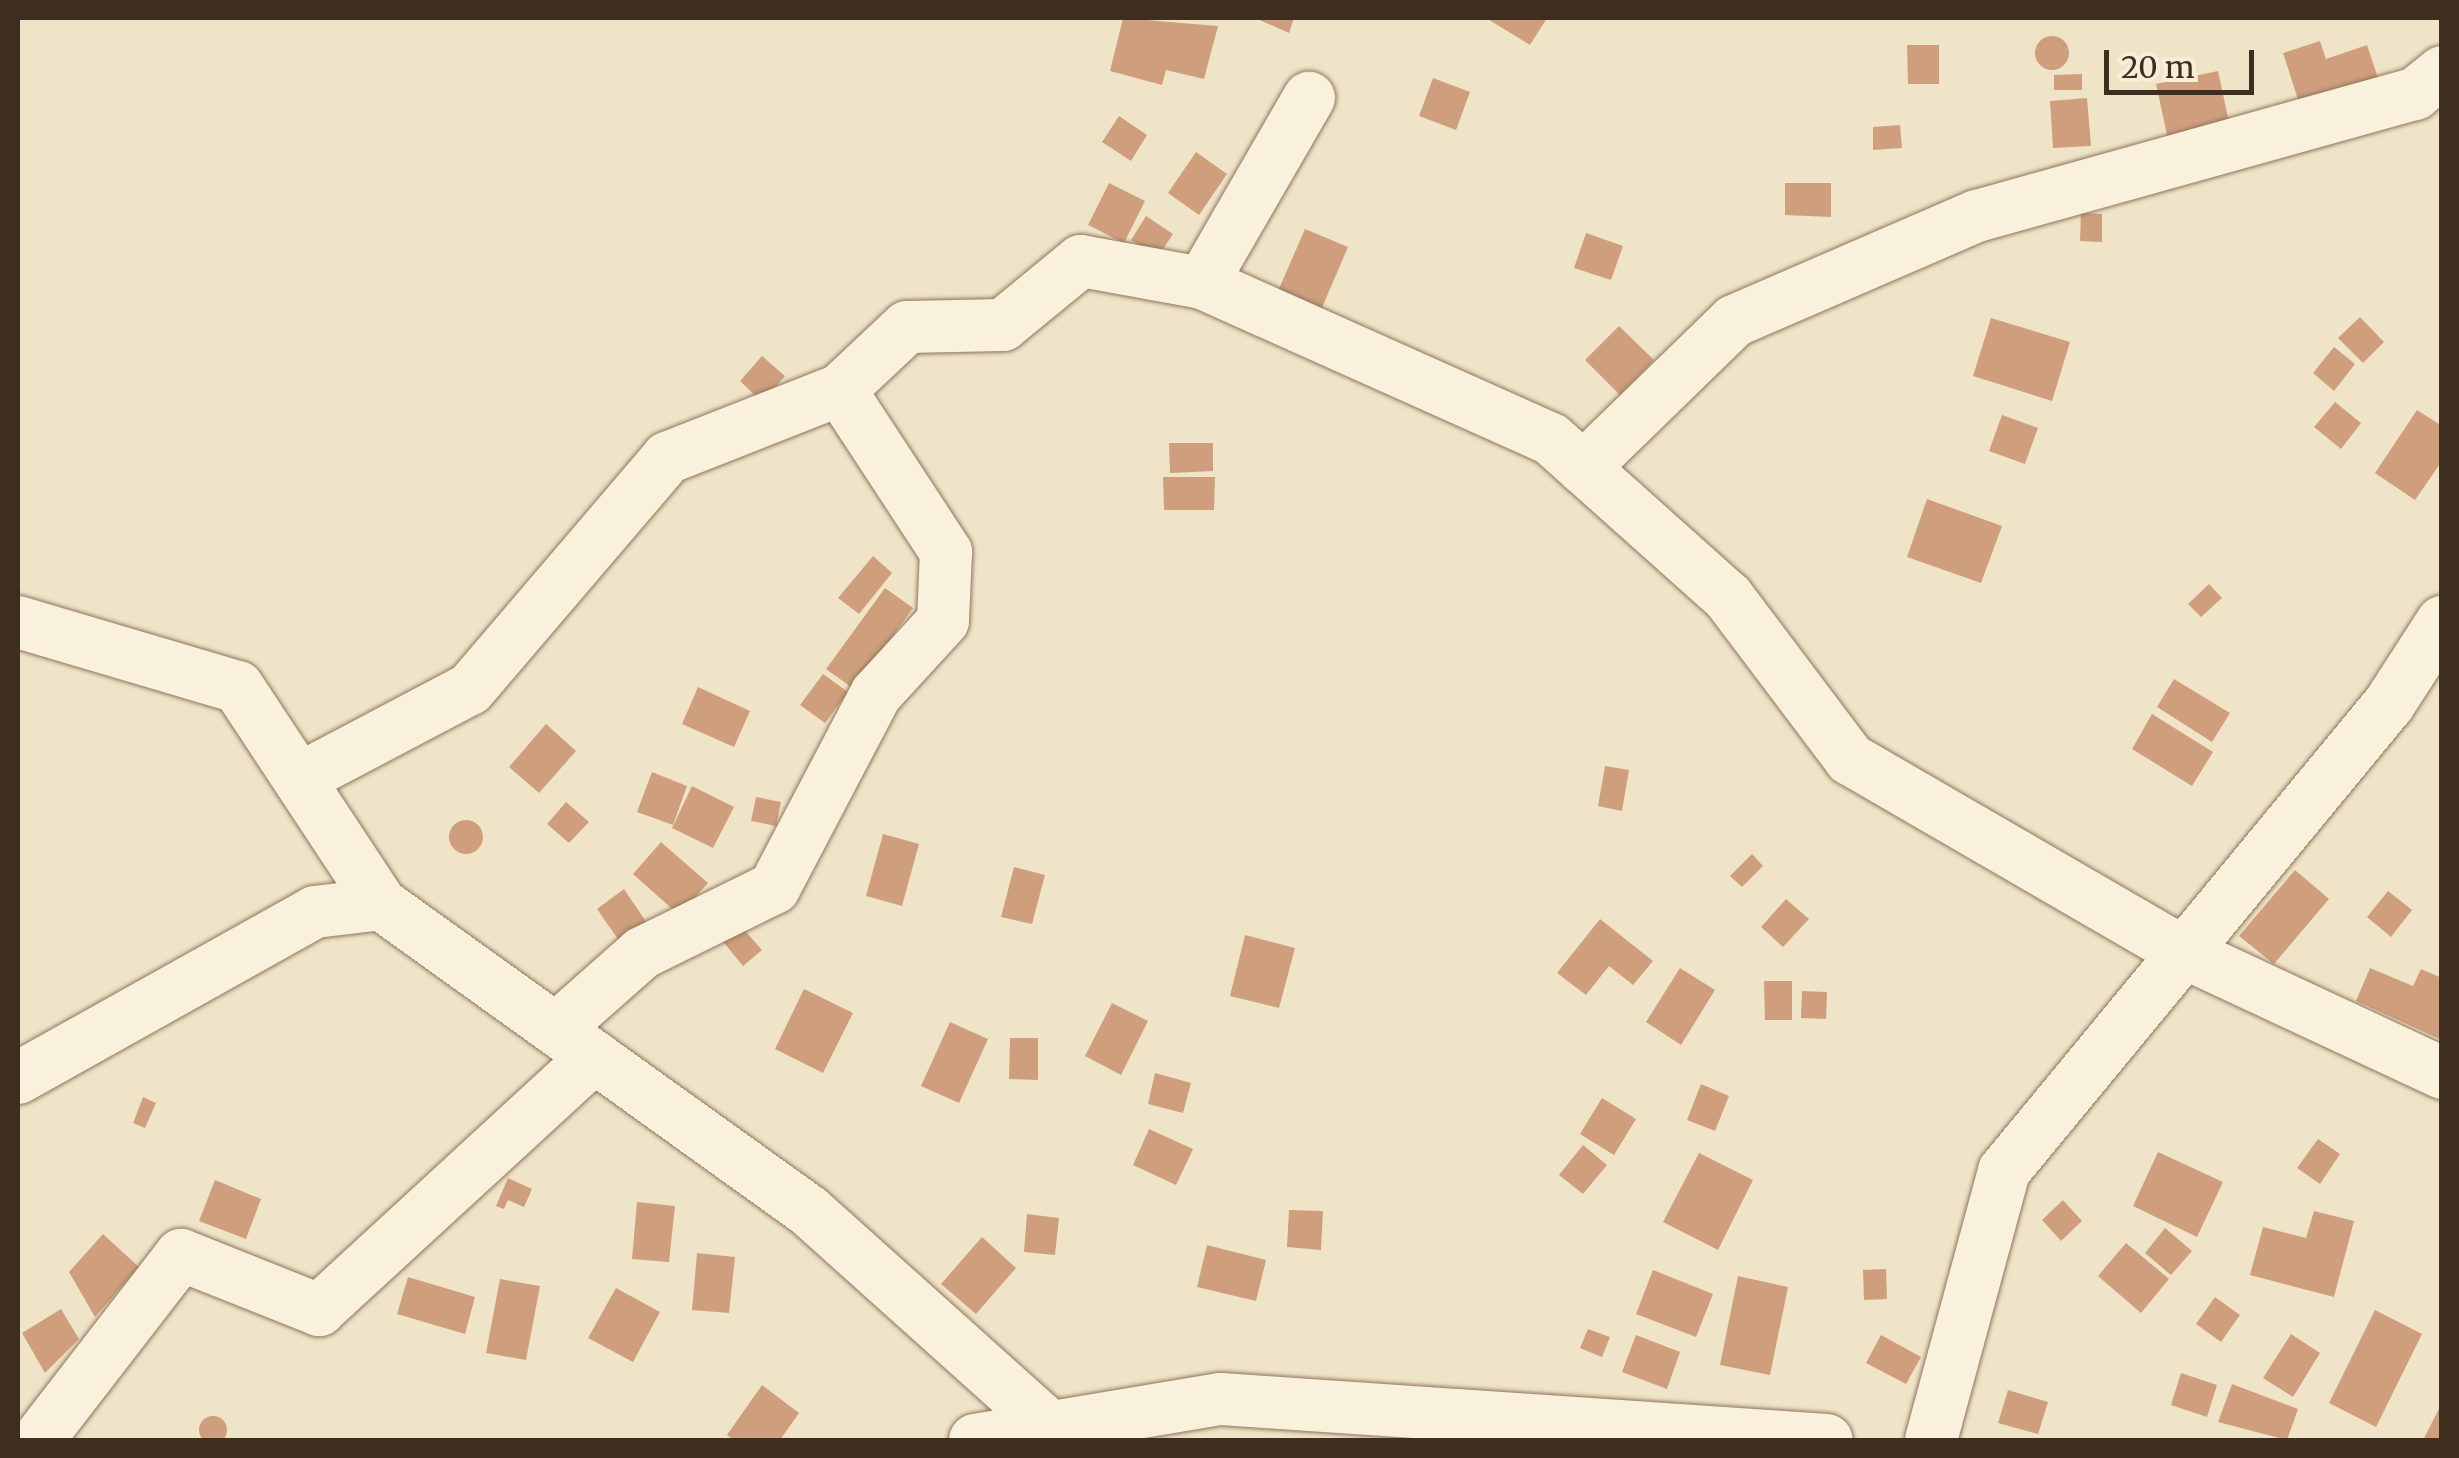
<!DOCTYPE html>
<style>
body{margin:0}
#map{position:relative;width:2459px;height:1458px;overflow:hidden;background:#f0e4c8;font-family:Merriweather,serif}
div>[style]{position:absolute}
[style*='--x']{left:calc(var(--x)*1px);top:calc(var(--y)*1px);width:calc(var(--w)*1px);rotate:calc(var(--a)*1deg)}
.building>*{inset:0;background:#cf9f7d}
.round{border-radius:50%}
.roads{filter:drop-shadow(0 0 2px #8d765c) drop-shadow(0 0 2px #8d765c)}
.minor>*{height:52px;margin:-26px;padding:0 26px;transform-origin:26px;border-radius:26px;background:#faf1dc}
span{translate:-50% -50%;white-space:nowrap;text-align:center;line-height:1.15;-webkit-text-stroke:9px #f7eed8;paint-order:stroke}
.frame{position:absolute;inset:0;border:20px solid #3d2e20;pointer-events:none}
.scale{position:absolute;left:2104px;top:50px;width:150px;height:45px;box-sizing:border-box;border:5px solid #3d2e20;border-top:0;padding-left:12px;font-size:30px;line-height:35px;white-space:nowrap;color:#3d2e20;-webkit-text-stroke:8px #f7eed8;paint-order:stroke}
</style>
<div id="map">
<div class="building">
<i style="clip-path:polygon(1123px 18px,1218px 26px,1204px 79px,1166px 70px,1162px 85px,1110px 71px)"></i>
<i style="clip-path:polygon(1255px 18px,1294px 18px,1289px 33px)"></i>
<i style="clip-path:polygon(1486px 18px,1547px 18px,1530px 45px)"></i>
<i class="round" style="left:2035px;top:36px;width:34px;height:34px"></i>
<i style="clip-path:polygon(2320px 41px,2326px 59px,2367px 45px,2380px 84px,2301px 109px,2283px 53px)"></i>
<i style="clip-path:polygon(1907px 45px,1939px 45px,1939px 84px,1908px 84px)"></i>
<i style="clip-path:polygon(2218px 71px,2231px 131px,2169px 144px,2156px 84px)"></i>
<i style="clip-path:polygon(2082px 74px,2082px 90px,2054px 90px,2054px 75px)"></i>
<i style="clip-path:polygon(1433px 78px,1470px 92px,1456px 130px,1419px 116px)"></i>
<i style="clip-path:polygon(2087px 98px,2091px 146px,2053px 148px,2050px 101px)"></i>
<i style="clip-path:polygon(1119px 116px,1147px 135px,1131px 161px,1102px 142px)"></i>
<i style="clip-path:polygon(1900px 125px,1902px 148px,1873px 150px,1873px 127px)"></i>
<i style="clip-path:polygon(1196px 152px,1227px 174px,1199px 215px,1168px 193px)"></i>
<i style="clip-path:polygon(1109px 183px,1145px 201px,1124px 243px,1088px 225px)"></i>
<i style="clip-path:polygon(1785px 183px,1831px 183px,1831px 217px,1785px 215px)"></i>
<i style="clip-path:polygon(2081px 213px,2102px 214px,2102px 242px,2080px 241px)"></i>
<i style="clip-path:polygon(1146px 216px,1173px 234px,1158px 257px,1131px 240px)"></i>
<i style="clip-path:polygon(1305px 229px,1348px 247px,1321px 310px,1278px 291px)"></i>
<i style="clip-path:polygon(1586px 233px,1623px 246px,1611px 280px,1574px 268px)"></i>
<i style="clip-path:polygon(2360px 317px,2384px 342px,2363px 363px,2338px 338px)"></i>
<i style="clip-path:polygon(1991px 318px,2070px 342px,2052px 401px,1973px 376px)"></i>
<i style="clip-path:polygon(1619px 326px,1654px 360px,1620px 395px,1585px 360px)"></i>
<i style="clip-path:polygon(2334px 347px,2355px 364px,2334px 391px,2313px 373px)"></i>
<i style="clip-path:polygon(762px 356px,785px 376px,762px 402px,740px 381px)"></i>
<i style="clip-path:polygon(2335px 402px,2361px 423px,2341px 449px,2314px 427px)"></i>
<i style="clip-path:polygon(2417px 410px,2442px 426px,2442px 461px,2415px 500px,2375px 473px)"></i>
<i style="clip-path:polygon(2002px 415px,2038px 428px,2025px 464px,1989px 451px)"></i>
<i style="clip-path:polygon(1169px 443px,1213px 443px,1213px 471px,1170px 473px)"></i>
<i style="clip-path:polygon(1163px 477px,1215px 477px,1214px 510px,1164px 510px)"></i>
<i style="clip-path:polygon(1927px 499px,2002px 526px,1981px 583px,1907px 557px)"></i>
<i style="clip-path:polygon(873px 556px,892px 573px,859px 614px,838px 598px)"></i>
<i style="clip-path:polygon(2209px 584px,2222px 598px,2201px 617px,2188px 604px)"></i>
<i style="clip-path:polygon(885px 588px,913px 608px,854px 689px,826px 669px)"></i>
<i style="clip-path:polygon(823px 674px,848px 692px,825px 723px,800px 705px)"></i>
<i style="clip-path:polygon(2174px 679px,2230px 713px,2212px 742px,2157px 707px)"></i>
<i style="clip-path:polygon(698px 687px,750px 711px,734px 747px,682px 724px)"></i>
<i style="clip-path:polygon(2152px 714px,2213px 752px,2192px 786px,2132px 749px)"></i>
<i style="clip-path:polygon(546px 724px,576px 751px,539px 793px,509px 767px)"></i>
<i style="clip-path:polygon(1605px 766px,1629px 770px,1622px 811px,1598px 806px)"></i>
<i style="clip-path:polygon(652px 772px,687px 786px,673px 825px,637px 812px)"></i>
<i style="clip-path:polygon(692px 786px,734px 807px,713px 848px,672px 828px)"></i>
<i style="clip-path:polygon(756px 797px,781px 802px,776px 826px,751px 821px)"></i>
<i style="clip-path:polygon(566px 802px,589px 822px,569px 843px,547px 824px)"></i>
<i class="round" style="left:449px;top:820px;width:34px;height:34px"></i>
<i style="clip-path:polygon(883px 834px,919px 844px,902px 906px,866px 896px)"></i>
<i style="clip-path:polygon(661px 842px,708px 883px,679px 915px,633px 874px)"></i>
<i style="clip-path:polygon(1752px 854px,1763px 866px,1742px 887px,1730px 876px)"></i>
<i style="clip-path:polygon(1014px 867px,1045px 875px,1032px 924px,1001px 917px)"></i>
<i style="clip-path:polygon(2295px 870px,2329px 899px,2274px 964px,2239px 936px)"></i>
<i style="clip-path:polygon(624px 889px,647px 923px,620px 942px,597px 909px)"></i>
<i style="clip-path:polygon(2388px 891px,2412px 910px,2391px 937px,2367px 917px)"></i>
<i style="clip-path:polygon(1786px 899px,1809px 919px,1783px 947px,1761px 927px)"></i>
<i style="clip-path:polygon(1600px 919px,1653px 961px,1633px 985px,1609px 966px,1586px 995px,1557px 973px)"></i>
<i style="clip-path:polygon(739px 924px,762px 950px,743px 966px,720px 938px)"></i>
<i style="clip-path:polygon(1245px 935px,1295px 948px,1279px 1008px,1230px 996px)"></i>
<i style="clip-path:polygon(1680px 968px,1715px 990px,1681px 1045px,1646px 1022px)"></i>
<i style="clip-path:polygon(2370px 968px,2413px 986px,2421px 969px,2442px 978px,2442px 1040px,2356px 1001px)"></i>
<i style="clip-path:polygon(1764px 981px,1792px 981px,1792px 1020px,1765px 1020px)"></i>
<i style="clip-path:polygon(804px 989px,853px 1013px,823px 1073px,775px 1049px)"></i>
<i style="clip-path:polygon(1802px 991px,1827px 992px,1826px 1019px,1801px 1018px)"></i>
<i style="clip-path:polygon(1112px 1003px,1148px 1021px,1121px 1075px,1085px 1056px)"></i>
<i style="clip-path:polygon(950px 1022px,988px 1039px,959px 1103px,921px 1086px)"></i>
<i style="clip-path:polygon(1010px 1038px,1038px 1038px,1038px 1080px,1009px 1079px)"></i>
<i style="clip-path:polygon(1155px 1073px,1191px 1083px,1183px 1113px,1148px 1104px)"></i>
<i style="clip-path:polygon(1701px 1084px,1729px 1096px,1715px 1131px,1687px 1120px)"></i>
<i style="clip-path:polygon(143px 1097px,156px 1103px,145px 1128px,133px 1123px)"></i>
<i style="clip-path:polygon(1602px 1098px,1636px 1119px,1614px 1155px,1580px 1134px)"></i>
<i style="clip-path:polygon(1149px 1129px,1193px 1149px,1176px 1185px,1133px 1165px)"></i>
<i style="clip-path:polygon(2318px 1139px,2340px 1154px,2320px 1184px,2297px 1168px)"></i>
<i style="clip-path:polygon(1583px 1145px,1607px 1165px,1583px 1194px,1559px 1175px)"></i>
<i style="clip-path:polygon(2158px 1152px,2223px 1182px,2197px 1237px,2133px 1206px)"></i>
<i style="clip-path:polygon(1699px 1153px,1753px 1180px,1718px 1250px,1663px 1222px)"></i>
<i style="clip-path:polygon(508px 1178px,532px 1189px,524px 1207px,508px 1200px,504px 1209px,496px 1206px)"></i>
<i style="clip-path:polygon(215px 1180px,261px 1199px,246px 1239px,199px 1221px)"></i>
<i style="clip-path:polygon(2063px 1200px,2082px 1221px,2061px 1241px,2042px 1220px)"></i>
<i style="clip-path:polygon(637px 1202px,675px 1206px,669px 1262px,632px 1259px)"></i>
<i style="clip-path:polygon(1289px 1210px,1323px 1211px,1321px 1250px,1287px 1247px)"></i>
<i style="clip-path:polygon(2314px 1211px,2354px 1221px,2334px 1297px,2250px 1275px,2263px 1227px,2306px 1238px)"></i>
<i style="clip-path:polygon(1027px 1214px,1059px 1218px,1055px 1255px,1024px 1252px)"></i>
<i style="clip-path:polygon(2165px 1228px,2192px 1251px,2171px 1275px,2145px 1253px)"></i>
<i style="clip-path:polygon(103px 1234px,139px 1267px,95px 1317px,69px 1272px)"></i>
<i style="clip-path:polygon(982px 1237px,1016px 1268px,976px 1314px,941px 1284px)"></i>
<i style="clip-path:polygon(2126px 1243px,2169px 1279px,2141px 1313px,2098px 1276px)"></i>
<i style="clip-path:polygon(1207px 1245px,1266px 1260px,1256px 1301px,1197px 1287px)"></i>
<i style="clip-path:polygon(697px 1253px,735px 1257px,729px 1313px,692px 1310px)"></i>
<i style="clip-path:polygon(1886px 1269px,1887px 1299px,1864px 1300px,1863px 1270px)"></i>
<i style="clip-path:polygon(1653px 1270px,1713px 1294px,1696px 1337px,1636px 1314px)"></i>
<i style="clip-path:polygon(1738px 1276px,1788px 1287px,1770px 1375px,1720px 1365px)"></i>
<i style="clip-path:polygon(408px 1277px,475px 1297px,465px 1334px,397px 1314px)"></i>
<i style="clip-path:polygon(500px 1279px,540px 1286px,526px 1360px,486px 1353px)"></i>
<i style="clip-path:polygon(616px 1288px,660px 1312px,633px 1362px,588px 1338px)"></i>
<i style="clip-path:polygon(2215px 1297px,2240px 1315px,2221px 1342px,2196px 1324px)"></i>
<i style="clip-path:polygon(61px 1309px,79px 1339px,45px 1373px,22px 1333px)"></i>
<i style="clip-path:polygon(2375px 1310px,2422px 1334px,2376px 1427px,2329px 1403px)"></i>
<i style="clip-path:polygon(1588px 1329px,1610px 1337px,1602px 1357px,1580px 1348px)"></i>
<i style="clip-path:polygon(2291px 1334px,2320px 1353px,2293px 1397px,2263px 1378px)"></i>
<i style="clip-path:polygon(1636px 1335px,1680px 1352px,1667px 1389px,1622px 1372px)"></i>
<i style="clip-path:polygon(1881px 1335px,1921px 1357px,1906px 1384px,1866px 1363px)"></i>
<i style="clip-path:polygon(2181px 1373px,2217px 1385px,2207px 1417px,2171px 1405px)"></i>
<i style="clip-path:polygon(2232px 1384px,2298px 1409px,2287px 1440px,2218px 1422px)"></i>
<i style="clip-path:polygon(762px 1385px,799px 1413px,780px 1440px,734px 1440px,727px 1435px)"></i>
<i style="clip-path:polygon(2008px 1390px,2048px 1402px,2038px 1434px,1998px 1423px)"></i>
<i style="clip-path:polygon(2442px 1403px,2442px 1440px,2423px 1440px)"></i>
<i class="round" style="left:199px;top:1416px;width:28px;height:28px"></i>
</div>
<div class="roads">
<div class="minor">
<i style="--x:1202;--y:283;--w:382;--a:24.1"></i>
<i style="--x:1551;--y:439;--w:237;--a:41.8"></i>
<i style="--x:1728;--y:597;--w:203;--a:53"></i>
<i style="--x:1850;--y:759;--w:387;--a:30.1"></i>
<i style="--x:2185;--y:953;--w:284;--a:25"></i>
<i style="--x:840;--y:390;--w:92;--a:-43.2"></i>
<i style="--x:907;--y:327;--w:96;--a:-1.2"></i>
<i style="--x:1003;--y:325;--w:101;--a:-39.4"></i>
<i style="--x:1081;--y:261;--w:123;--a:10.3"></i>
<i style="--x:1202;--y:283;--w:214;--a:-60"></i>
<i style="--x:1583;--y:468;--w:211;--a:-44.2"></i>
<i style="--x:1734;--y:321;--w:265;--a:-23.4"></i>
<i style="--x:1977;--y:216;--w:455;--a:-15.6"></i>
<i style="--x:2415;--y:94;--w:35;--a:-39"></i>
<i style="--x:18;--y:622;--w:229;--a:16.5"></i>
<i style="--x:238;--y:687;--w:260;--a:56.6"></i>
<i style="--x:299;--y:779;--w:193;--a:-27.8"></i>
<i style="--x:470;--y:689;--w:304;--a:-49.5"></i>
<i style="--x:667;--y:458;--w:186;--a:-21.5"></i>
<i style="--x:840;--y:390;--w:194;--a:56.8"></i>
<i style="--x:946;--y:552;--w:69;--a:92.5"></i>
<i style="--x:943;--y:621;--w:99;--a:132.5"></i>
<i style="--x:876;--y:694;--w:219;--a:117.7"></i>
<i style="--x:774;--y:888;--w:147;--a:153.8"></i>
<i style="--x:642;--y:953;--w:115;--a:138.5"></i>
<i style="--x:18;--y:1078;--w:340;--a:-29.2"></i>
<i style="--x:315;--y:912;--w:66;--a:-6.9"></i>
<i style="--x:381;--y:904;--w:527;--a:35.65"></i>
<i style="--x:809;--y:1211;--w:343;--a:41.9"></i>
<i style="--x:38;--y:1440;--w:234;--a:-52.3"></i>
<i style="--x:181;--y:1255;--w:149;--a:21.7"></i>
<i style="--x:319;--y:1310;--w:374;--a:-42.6"></i>
<i style="--x:975;--y:1440;--w:249;--a:-9.5"></i>
<i style="--x:1221;--y:1399;--w:607;--a:3.87"></i>
<i style="--x:1931;--y:1440;--w:279;--a:-74.8"></i>
<i style="--x:2004;--y:1171;--w:605;--a:-50.5"></i>
<i style="--x:2389;--y:704;--w:98;--a:-57.1"></i>
</div>
</div>
<div class="frame"></div>
<div class="scale">20 m</div>
</div>
